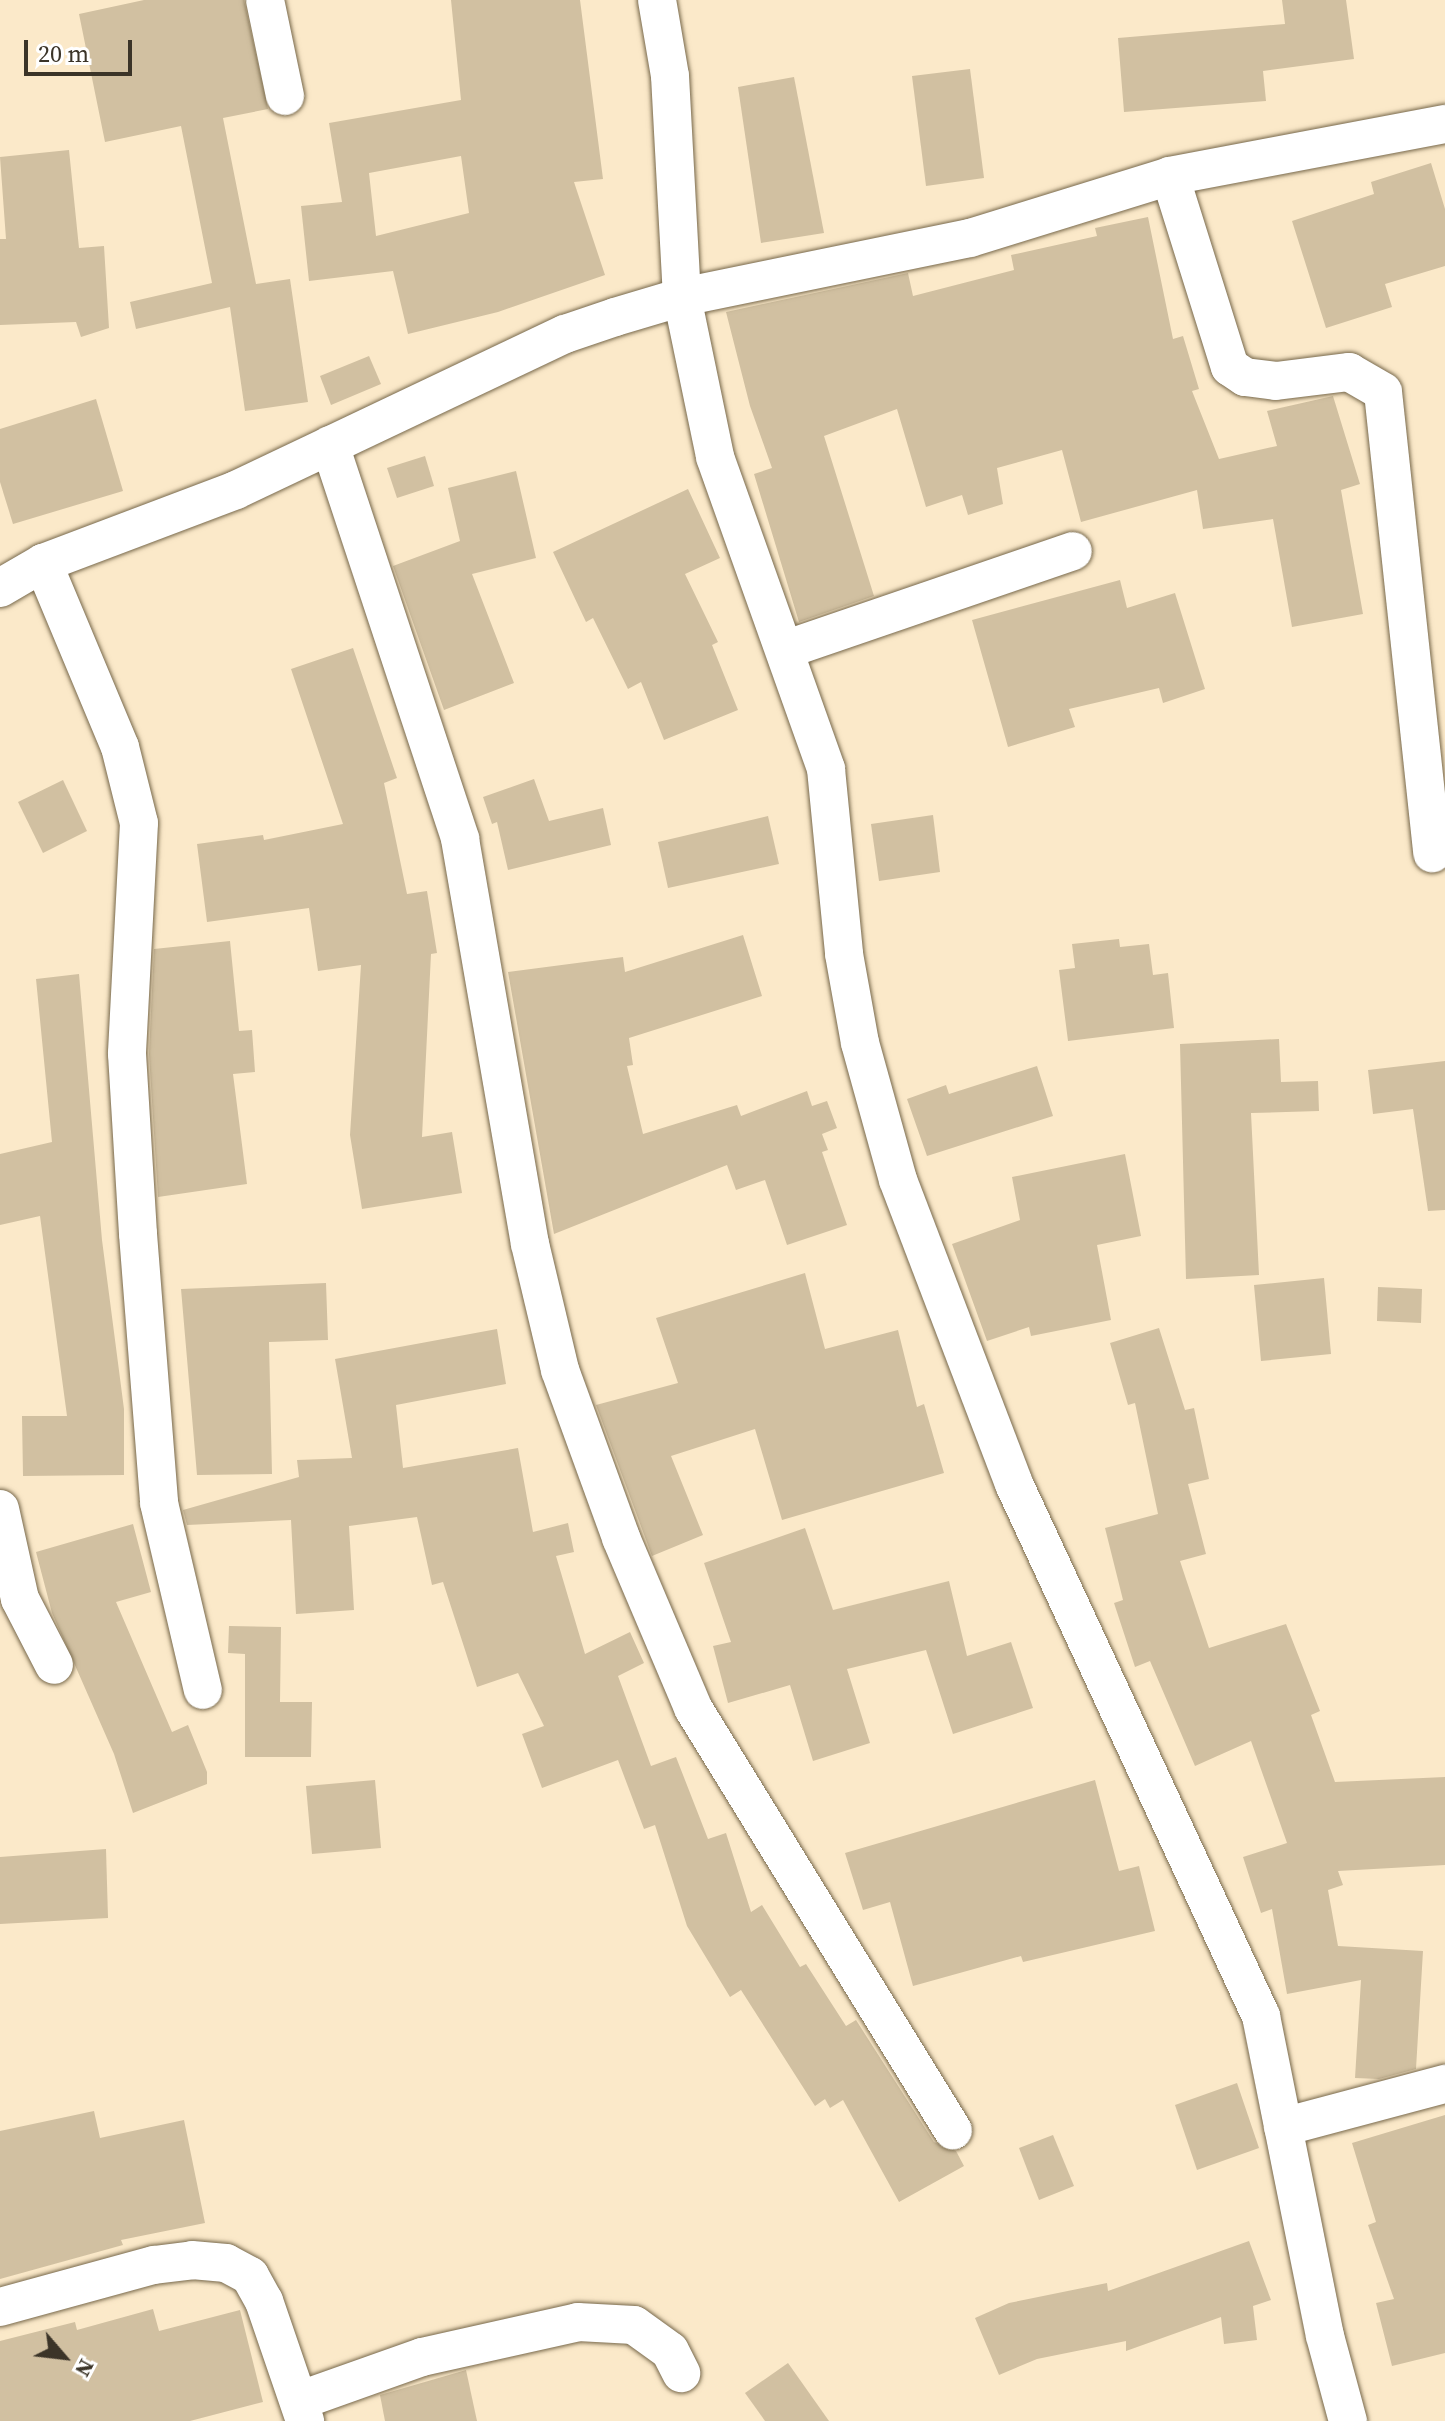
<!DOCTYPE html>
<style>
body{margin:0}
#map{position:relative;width:1445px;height:2421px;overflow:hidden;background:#fbe9c9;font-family:"Source Serif 4",serif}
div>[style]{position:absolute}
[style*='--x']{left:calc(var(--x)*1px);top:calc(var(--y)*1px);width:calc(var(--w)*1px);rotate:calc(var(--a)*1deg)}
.building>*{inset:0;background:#d1c0a1}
.roads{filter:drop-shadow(0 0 2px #77684b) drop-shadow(0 0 2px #77684b)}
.street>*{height:38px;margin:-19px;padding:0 19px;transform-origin:19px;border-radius:19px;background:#fff}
span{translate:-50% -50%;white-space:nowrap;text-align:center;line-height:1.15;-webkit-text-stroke:7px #fff;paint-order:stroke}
.north{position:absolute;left:24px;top:2317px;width:80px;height:80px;-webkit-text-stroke:6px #fff;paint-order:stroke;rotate:118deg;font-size:22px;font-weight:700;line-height:32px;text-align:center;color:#3b3428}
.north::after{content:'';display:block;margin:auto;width:28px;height:36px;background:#3b3428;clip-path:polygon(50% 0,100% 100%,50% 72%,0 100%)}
.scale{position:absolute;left:24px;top:40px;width:108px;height:36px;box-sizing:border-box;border:4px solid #3b3428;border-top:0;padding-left:10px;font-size:24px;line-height:28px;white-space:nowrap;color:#3b3428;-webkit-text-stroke:6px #fff;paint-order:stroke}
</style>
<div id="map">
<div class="building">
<i style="clip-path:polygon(144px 0,244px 0,268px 109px,223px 118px,256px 284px,290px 279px,308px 402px,245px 411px,230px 307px,136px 329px,130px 302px,212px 283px,181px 126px,105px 142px,79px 14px)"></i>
<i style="clip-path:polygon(evenodd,451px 0,580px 0,603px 179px,574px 182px,605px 275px,498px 312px,408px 334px,393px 271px,309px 281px,301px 206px,342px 202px,329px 123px,461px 100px,451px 0,461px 156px,469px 213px,376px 236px,369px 173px,461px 156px)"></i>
<i style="clip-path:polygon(1282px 0,1346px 0,1354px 59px,1263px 71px,1266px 101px,1124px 112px,1118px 38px,1285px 24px)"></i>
<i style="clip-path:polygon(970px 69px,984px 178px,926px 186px,912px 76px)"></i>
<i style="clip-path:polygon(794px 77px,824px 233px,761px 243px,738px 87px)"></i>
<i style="clip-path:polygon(69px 150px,79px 248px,104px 246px,109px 328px,81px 337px,76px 322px,0 325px,0 239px,6px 239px,0 157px)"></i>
<i style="clip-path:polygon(1431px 163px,1445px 209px,1445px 266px,1385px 284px,1392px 307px,1326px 328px,1292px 221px,1374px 194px,1371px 182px)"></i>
<i style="clip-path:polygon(1148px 217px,1173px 339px,1183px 336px,1199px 389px,1192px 391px,1219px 459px,1277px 446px,1267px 411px,1333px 396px,1360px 484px,1341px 490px,1363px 614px,1292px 627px,1273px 519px,1203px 529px,1197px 490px,1081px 522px,1062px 450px,997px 468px,1003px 504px,968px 515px,962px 495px,926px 507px,897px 409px,824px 436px,874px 596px,799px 622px,754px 474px,772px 468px,750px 406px,726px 312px,908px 273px,913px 296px,1014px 270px,1011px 255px,1097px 236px,1095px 228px)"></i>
<i style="clip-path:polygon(369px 356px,381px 384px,331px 405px,320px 376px)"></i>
<i style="clip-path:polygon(96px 399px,123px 491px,13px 524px,0 482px,0 429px)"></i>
<i style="clip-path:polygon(425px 456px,434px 486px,397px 498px,387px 468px)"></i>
<i style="clip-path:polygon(516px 471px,536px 558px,472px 574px,514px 683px,444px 710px,393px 566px,460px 541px,448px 488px)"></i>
<i style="clip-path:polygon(688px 489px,720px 558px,685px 574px,718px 642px,712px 645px,738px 710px,664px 740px,641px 682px,628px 689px,593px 618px,586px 622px,553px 552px)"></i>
<i style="clip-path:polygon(1120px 580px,1127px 608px,1175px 593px,1205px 689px,1163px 703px,1159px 688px,1069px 709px,1075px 727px,1008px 747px,972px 620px)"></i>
<i style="clip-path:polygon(353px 648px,397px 778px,384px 783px,407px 894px,427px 891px,437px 953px,431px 954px,422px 1137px,452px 1132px,462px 1193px,362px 1209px,350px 1135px,361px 965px,318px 971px,309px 908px,207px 922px,197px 844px,263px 835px,264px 840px,343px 824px,291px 669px)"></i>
<i style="clip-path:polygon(534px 779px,549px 821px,603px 808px,611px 845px,508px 870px,497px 822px,492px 824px,483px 797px)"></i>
<i style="clip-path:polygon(63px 780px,87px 831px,43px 853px,18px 802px)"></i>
<i style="clip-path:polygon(933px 815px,940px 872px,879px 881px,871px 824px)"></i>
<i style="clip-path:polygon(768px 816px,779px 864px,668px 888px,658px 842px)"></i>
<i style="clip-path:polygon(743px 935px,762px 996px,629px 1038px,633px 1065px,627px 1066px,643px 1134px,737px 1105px,741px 1116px,807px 1091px,812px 1106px,827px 1101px,837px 1128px,822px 1134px,828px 1150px,822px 1152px,847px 1225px,787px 1245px,765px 1180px,736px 1190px,727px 1165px,554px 1234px,508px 972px,623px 957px,625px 972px)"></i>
<i style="clip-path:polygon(1119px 939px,1120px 947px,1149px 944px,1153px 975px,1168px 973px,1174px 1028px,1068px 1041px,1059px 970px,1075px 968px,1072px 944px)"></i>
<i style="clip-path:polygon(230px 941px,239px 1031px,252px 1030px,255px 1072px,233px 1074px,247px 1184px,158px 1197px,149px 1054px,154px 949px)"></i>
<i style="clip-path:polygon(79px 974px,102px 1240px,124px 1409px,124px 1475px,23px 1476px,22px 1416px,67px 1416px,40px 1216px,0 1225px,0 1154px,52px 1142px,36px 979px)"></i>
<i style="clip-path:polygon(1279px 1039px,1281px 1082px,1318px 1081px,1319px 1111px,1251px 1113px,1259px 1275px,1186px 1279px,1180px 1044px)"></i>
<i style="clip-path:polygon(1445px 1061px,1445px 1210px,1428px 1211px,1413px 1109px,1373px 1114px,1368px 1070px)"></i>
<i style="clip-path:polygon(1037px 1066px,1053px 1116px,927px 1156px,907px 1099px,946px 1085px,949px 1094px)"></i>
<i style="clip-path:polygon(1125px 1154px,1141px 1236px,1097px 1245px,1111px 1320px,1031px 1336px,1029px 1327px,987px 1341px,952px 1244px,1020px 1220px,1012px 1177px)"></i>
<i style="clip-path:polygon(805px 1273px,825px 1349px,898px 1330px,917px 1407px,924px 1404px,944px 1473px,782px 1520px,755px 1429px,671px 1456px,703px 1535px,652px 1556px,596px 1405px,678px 1383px,656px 1318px)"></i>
<i style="clip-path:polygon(1324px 1278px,1331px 1354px,1261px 1361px,1254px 1285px)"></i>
<i style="clip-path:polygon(326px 1283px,328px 1340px,269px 1342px,272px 1474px,197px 1475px,181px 1289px)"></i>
<i style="clip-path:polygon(1378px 1287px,1422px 1289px,1421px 1323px,1377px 1321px)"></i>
<i style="clip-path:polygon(1159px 1328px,1185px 1410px,1194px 1408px,1209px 1479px,1188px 1484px,1206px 1554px,1180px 1561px,1209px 1648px,1286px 1624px,1320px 1711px,1311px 1715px,1335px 1782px,1445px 1777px,1445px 1865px,1338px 1871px,1343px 1885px,1328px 1890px,1338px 1946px,1423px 1951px,1416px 2069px,1379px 2079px,1355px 2078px,1361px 1980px,1287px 1994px,1272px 1909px,1261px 1913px,1243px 1857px,1287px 1843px,1251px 1741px,1195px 1766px,1150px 1661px,1135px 1667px,1114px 1603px,1123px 1600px,1105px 1528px,1158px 1514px,1135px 1403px,1128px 1405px,1110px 1343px)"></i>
<i style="clip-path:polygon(497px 1329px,506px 1384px,396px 1405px,403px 1468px,518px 1448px,533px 1532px,568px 1523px,574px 1552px,556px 1556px,585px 1654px,630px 1632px,644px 1663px,618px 1676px,651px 1766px,676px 1757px,708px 1839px,726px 1833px,751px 1912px,762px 1905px,800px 1967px,806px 1964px,846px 2026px,856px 2020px,934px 2142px,956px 2151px,964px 2166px,899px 2202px,843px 2100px,830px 2108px,825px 2099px,815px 2106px,741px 1990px,730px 1997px,687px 1926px,655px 1825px,644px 1829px,618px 1760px,542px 1788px,522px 1734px,544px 1726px,518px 1673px,477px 1687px,443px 1582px,432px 1585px,417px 1517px,349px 1526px,354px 1610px,296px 1614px,291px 1520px,187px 1525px,183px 1510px,299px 1477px,297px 1460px,352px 1458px,335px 1359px)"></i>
<i style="clip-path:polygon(133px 1524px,151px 1592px,116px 1602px,172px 1732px,188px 1725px,207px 1772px,207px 1784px,133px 1813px,114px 1754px,52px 1613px,36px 1552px)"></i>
<i style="clip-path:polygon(805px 1528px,833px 1610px,949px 1581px,967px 1656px,1011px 1642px,1033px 1708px,953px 1734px,926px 1650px,847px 1669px,870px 1743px,813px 1761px,790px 1685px,728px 1703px,713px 1646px,731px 1642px,704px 1563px)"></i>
<i style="clip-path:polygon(229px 1626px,281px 1627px,280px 1702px,312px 1702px,311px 1757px,245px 1757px,245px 1654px,228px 1653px)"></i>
<i style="clip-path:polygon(375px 1780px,381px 1848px,312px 1854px,306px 1786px)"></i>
<i style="clip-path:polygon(1095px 1780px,1119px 1871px,1139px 1866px,1155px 1931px,1023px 1962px,1021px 1956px,913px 1986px,890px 1902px,863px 1910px,845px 1853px)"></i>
<i style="clip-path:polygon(106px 1849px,108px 1918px,0 1924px,0 1857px)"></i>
<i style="clip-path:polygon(1237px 2083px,1259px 2148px,1197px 2170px,1175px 2105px)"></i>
<i style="clip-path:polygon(94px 2111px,100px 2138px,184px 2120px,205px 2223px,121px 2240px,123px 2245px,0 2279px,0 2131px)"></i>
<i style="clip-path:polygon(1445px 2115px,1445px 2353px,1392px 2366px,1376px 2303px,1394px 2299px,1368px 2225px,1376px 2222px,1352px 2143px)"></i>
<i style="clip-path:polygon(1053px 2135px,1074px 2186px,1039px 2200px,1019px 2148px)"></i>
<i style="clip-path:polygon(1249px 2241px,1271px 2300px,1253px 2306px,1257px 2340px,1224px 2344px,1221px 2317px,1126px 2351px,1126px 2341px,1037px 2359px,999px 2375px,975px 2318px,1009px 2303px,1107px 2283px,1108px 2291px)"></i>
<i style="clip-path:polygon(153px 2309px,159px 2331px,240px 2310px,263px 2402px,190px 2421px,0 2421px,0 2341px,75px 2322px,77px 2330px)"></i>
<i style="clip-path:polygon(788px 2363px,829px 2421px,765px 2421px,745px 2393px)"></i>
<i style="clip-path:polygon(466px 2370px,477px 2421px,385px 2421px,380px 2395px)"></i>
</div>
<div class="roads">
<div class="street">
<i style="--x:265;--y:0;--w:98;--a:78.2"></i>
<i style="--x:657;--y:0;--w:77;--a:80.3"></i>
<i style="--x:670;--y:76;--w:221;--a:86.9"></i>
<i style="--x:682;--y:297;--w:163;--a:78.3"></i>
<i style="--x:715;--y:457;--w:331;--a:70.4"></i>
<i style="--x:826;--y:769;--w:186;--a:84.4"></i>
<i style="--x:844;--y:954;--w:90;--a:79.8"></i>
<i style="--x:860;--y:1043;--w:142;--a:74.5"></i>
<i style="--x:898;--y:1180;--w:325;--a:69.1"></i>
<i style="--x:1014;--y:1484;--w:587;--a:65.1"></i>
<i style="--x:1261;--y:2016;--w:326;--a:78.7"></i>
<i style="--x:1325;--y:2336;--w:88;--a:74.9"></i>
<i style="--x:1170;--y:176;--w:200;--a:72.6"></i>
<i style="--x:1230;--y:367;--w:18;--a:34"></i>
<i style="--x:1245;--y:377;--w:31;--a:7"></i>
<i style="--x:1276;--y:381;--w:74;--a:-7"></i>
<i style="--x:1349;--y:372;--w:39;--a:30"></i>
<i style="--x:1383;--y:392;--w:464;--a:83.9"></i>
<i style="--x:330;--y:445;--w:415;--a:71.7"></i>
<i style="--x:460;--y:839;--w:411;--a:80.2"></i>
<i style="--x:530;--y:1244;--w:130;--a:76.6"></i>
<i style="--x:560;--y:1370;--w:179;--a:70"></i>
<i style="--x:621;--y:1538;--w:185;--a:67"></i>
<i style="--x:693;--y:1708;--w:496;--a:58.4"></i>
<i style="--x:43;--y:563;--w:199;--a:67.3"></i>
<i style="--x:120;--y:747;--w:78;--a:76"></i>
<i style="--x:139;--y:823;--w:231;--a:93"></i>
<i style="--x:127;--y:1054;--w:180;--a:86.5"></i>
<i style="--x:138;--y:1234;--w:270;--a:85.5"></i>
<i style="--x:159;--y:1503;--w:192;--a:76.8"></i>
<i style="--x:0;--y:588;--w:50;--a:-30.2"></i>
<i style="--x:43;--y:563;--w:206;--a:-20.7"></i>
<i style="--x:236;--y:490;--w:364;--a:-25.4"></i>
<i style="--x:565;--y:334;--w:53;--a:-18.8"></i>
<i style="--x:615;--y:317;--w:70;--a:-16.6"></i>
<i style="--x:682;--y:297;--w:294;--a:-11.6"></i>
<i style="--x:970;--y:238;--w:209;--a:-17.2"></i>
<i style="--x:1170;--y:176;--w:280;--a:-10.7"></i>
<i style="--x:787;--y:649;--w:302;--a:-18.9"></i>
<i style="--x:0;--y:1509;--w:92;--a:77.5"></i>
<i style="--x:20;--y:1599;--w:74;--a:62.7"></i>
<i style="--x:1283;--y:2127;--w:168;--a:-14.9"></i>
<i style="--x:0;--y:2307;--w:160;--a:-15.3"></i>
<i style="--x:154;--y:2265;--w:38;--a:-7"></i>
<i style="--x:192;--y:2260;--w:34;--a:5"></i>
<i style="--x:226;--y:2263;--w:27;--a:28"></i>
<i style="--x:250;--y:2276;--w:29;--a:61"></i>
<i style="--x:264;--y:2301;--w:127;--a:71.1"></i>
<i style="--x:301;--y:2400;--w:128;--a:-19.6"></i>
<i style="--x:422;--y:2357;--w:160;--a:-12.6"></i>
<i style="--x:578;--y:2322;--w:56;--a:3.1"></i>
<i style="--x:634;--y:2325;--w:44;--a:35.8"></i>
<i style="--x:670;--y:2351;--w:25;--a:63"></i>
</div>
</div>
<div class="north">N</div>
<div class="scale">20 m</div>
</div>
